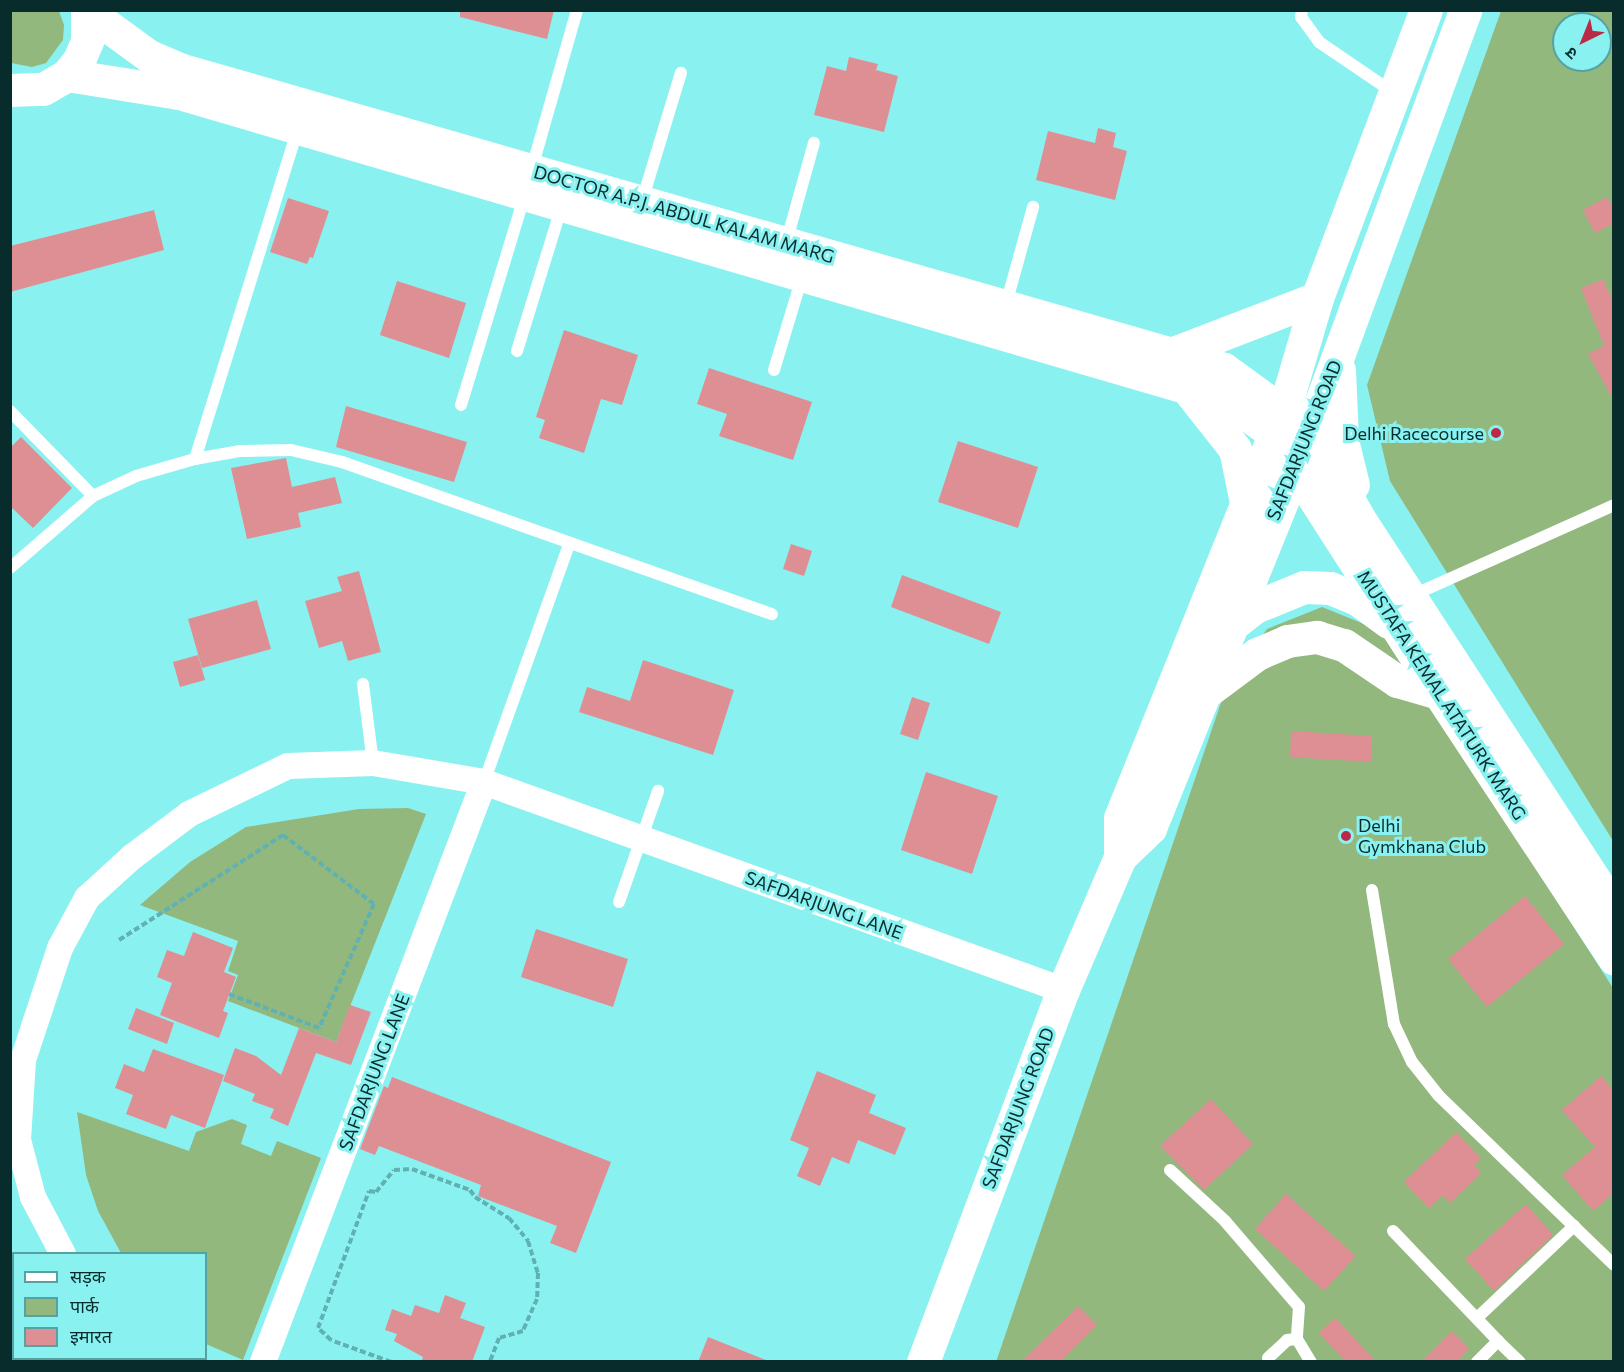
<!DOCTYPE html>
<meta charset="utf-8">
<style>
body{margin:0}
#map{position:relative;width:1624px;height:1372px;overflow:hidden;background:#8af1f1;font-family:Commissioner,"Noto Sans Devanagari",sans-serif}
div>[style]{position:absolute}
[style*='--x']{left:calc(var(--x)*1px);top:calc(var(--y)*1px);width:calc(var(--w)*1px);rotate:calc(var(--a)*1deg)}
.green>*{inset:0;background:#92b87e}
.building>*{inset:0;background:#de8f94}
.path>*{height:4px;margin-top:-2px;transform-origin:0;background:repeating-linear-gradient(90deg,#60b1b1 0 6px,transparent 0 9px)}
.lane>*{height:12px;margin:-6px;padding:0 6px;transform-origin:6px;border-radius:6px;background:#fff}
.street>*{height:26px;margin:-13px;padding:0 13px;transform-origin:13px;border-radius:13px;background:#fff}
.secondary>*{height:33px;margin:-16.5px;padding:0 16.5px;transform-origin:16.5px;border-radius:16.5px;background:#fff}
.dots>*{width:16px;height:16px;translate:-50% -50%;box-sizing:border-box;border:3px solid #8af1f1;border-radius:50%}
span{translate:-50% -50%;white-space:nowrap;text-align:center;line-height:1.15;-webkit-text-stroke:6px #8af1f1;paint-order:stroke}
.street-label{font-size:18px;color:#082b2b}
.poi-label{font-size:18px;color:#082b2b}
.right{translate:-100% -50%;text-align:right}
.left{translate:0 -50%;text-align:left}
.frame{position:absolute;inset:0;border:12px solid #082b2b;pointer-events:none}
.legend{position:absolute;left:12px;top:1252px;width:195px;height:108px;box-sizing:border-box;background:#8af1f1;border:2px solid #56a2a2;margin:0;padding:8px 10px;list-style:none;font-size:18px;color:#082b2b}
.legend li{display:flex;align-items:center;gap:12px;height:30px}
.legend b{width:30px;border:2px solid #56a2a2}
.north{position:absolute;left:1552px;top:12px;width:60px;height:60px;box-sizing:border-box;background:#8af1f1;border:2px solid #56a2a2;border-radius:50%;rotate:223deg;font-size:16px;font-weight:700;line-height:24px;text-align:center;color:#082b2b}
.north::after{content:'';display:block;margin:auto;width:21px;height:27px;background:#ba2946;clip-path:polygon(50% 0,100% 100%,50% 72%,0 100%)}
</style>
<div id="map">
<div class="green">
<i style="clip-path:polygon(10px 11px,59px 11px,64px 25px,63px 40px,46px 63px,32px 67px,11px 63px)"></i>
<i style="clip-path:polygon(evenodd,1501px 11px,1613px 11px,1613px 841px,1390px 481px,1367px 385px,1501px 11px,1564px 24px,1600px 24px,1600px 60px,1564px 60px,1564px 24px)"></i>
<i style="clip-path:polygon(1322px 607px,1384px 632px,1613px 988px,1613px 1361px,996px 1362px,1227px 685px,1267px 629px)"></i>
<i style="clip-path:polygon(408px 808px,426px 814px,336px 1042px,228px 1001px,238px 975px,228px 971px,238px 941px,140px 905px,190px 862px,246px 827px,359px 809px)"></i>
<i style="clip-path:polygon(77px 1112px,189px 1151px,196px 1132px,232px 1119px,247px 1125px,241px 1144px,271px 1156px,277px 1141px,321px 1158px,243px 1360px,206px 1344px,206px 1254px,121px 1253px,98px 1211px,86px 1175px)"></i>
</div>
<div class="building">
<i style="clip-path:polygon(460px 10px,554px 10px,547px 39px,460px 17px)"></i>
<i style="clip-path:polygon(849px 57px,878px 64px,876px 70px,898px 76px,884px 132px,814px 115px,827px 66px,846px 71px)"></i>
<i style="clip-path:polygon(1098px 128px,1116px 133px,1113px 147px,1127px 151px,1115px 200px,1036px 180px,1048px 131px,1095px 143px)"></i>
<i style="clip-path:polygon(1607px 197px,1614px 209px,1614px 223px,1595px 233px,1583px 210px)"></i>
<i style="clip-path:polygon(288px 198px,329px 211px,313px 258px,310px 257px,307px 264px,270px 252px)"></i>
<i style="clip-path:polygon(154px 210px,164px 250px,10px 292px,10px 246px)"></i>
<i style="clip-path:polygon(1603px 279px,1614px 304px,1614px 401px,1588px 354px,1604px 346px,1581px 288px)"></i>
<i style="clip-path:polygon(397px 281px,466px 303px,449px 358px,380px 335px)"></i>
<i style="clip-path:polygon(564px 330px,638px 355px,622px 405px,601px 399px,584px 453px,539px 438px,545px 420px,536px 417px)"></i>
<i style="clip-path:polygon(709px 368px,812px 402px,793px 460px,719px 436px,727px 414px,697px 404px)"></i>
<i style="clip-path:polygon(346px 406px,467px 442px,454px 482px,336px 447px)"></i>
<i style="clip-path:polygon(21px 437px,72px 488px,33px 528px,10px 506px,10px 448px)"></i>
<i style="clip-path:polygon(958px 441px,1038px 467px,1018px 528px,938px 502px)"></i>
<i style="clip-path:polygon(286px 458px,292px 487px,335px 477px,342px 503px,298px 513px,301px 527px,247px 539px,231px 468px)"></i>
<i style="clip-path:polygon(791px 544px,812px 551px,804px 576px,783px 569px)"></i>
<i style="clip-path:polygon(359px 571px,381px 652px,348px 661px,342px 641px,319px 648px,305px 601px,342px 591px,337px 577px)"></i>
<i style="clip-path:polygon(902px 575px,1001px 612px,989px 644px,891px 607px)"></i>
<i style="clip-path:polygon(257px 600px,271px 649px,202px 668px,188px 619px)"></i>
<i style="clip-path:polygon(198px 655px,205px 680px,180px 687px,173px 662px)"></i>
<i style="clip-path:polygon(643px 660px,734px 690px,713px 755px,579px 712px,587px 687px,630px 701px)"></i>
<i style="clip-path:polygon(912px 697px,930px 703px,918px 740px,900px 734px)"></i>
<i style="clip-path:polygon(1291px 731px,1372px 736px,1371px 762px,1290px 757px)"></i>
<i style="clip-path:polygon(926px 772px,998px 796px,972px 874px,901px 850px)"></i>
<i style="clip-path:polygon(1525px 896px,1564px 944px,1487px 1007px,1448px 959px)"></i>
<i style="clip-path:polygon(536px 929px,628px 959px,613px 1007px,521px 977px)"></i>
<i style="clip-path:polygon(193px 932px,233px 948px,224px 972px,236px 977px,223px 1011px,228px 1013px,219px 1038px,160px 1015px,172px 983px,157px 977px,167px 950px,184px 956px)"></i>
<i style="clip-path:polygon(350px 1005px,371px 1012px,351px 1065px,316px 1053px,288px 1126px,270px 1118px,274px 1109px,252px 1101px,255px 1094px,223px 1081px,235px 1048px,256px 1056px,281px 1075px,299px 1028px,336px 1042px)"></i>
<i style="clip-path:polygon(136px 1008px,174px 1023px,167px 1044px,128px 1029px)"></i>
<i style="clip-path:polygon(153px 1049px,224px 1075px,205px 1128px,171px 1115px,166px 1129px,126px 1114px,133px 1095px,115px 1088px,124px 1064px,144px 1072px)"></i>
<i style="clip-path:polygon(817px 1071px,876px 1095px,869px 1113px,906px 1128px,895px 1155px,858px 1140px,849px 1164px,832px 1157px,820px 1186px,797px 1176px,809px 1148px,790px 1140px)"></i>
<i style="clip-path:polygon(1601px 1076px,1614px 1091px,1614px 1193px,1593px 1211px,1562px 1175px,1595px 1147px,1562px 1110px)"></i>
<i style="clip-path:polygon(392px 1077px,611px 1162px,576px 1253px,550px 1243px,557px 1226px,478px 1196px,481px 1185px,379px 1146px,375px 1155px,360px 1149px,384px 1086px,388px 1088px)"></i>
<i style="clip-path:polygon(1211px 1099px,1253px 1144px,1204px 1190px,1160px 1146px)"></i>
<i style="clip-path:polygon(1456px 1132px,1481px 1158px,1474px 1165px,1481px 1173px,1450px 1203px,1443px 1195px,1429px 1208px,1404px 1182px)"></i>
<i style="clip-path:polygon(1286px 1194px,1356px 1256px,1324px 1291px,1255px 1229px)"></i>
<i style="clip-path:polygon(1526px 1204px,1553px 1235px,1494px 1291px,1465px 1259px)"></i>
<i style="clip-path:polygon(445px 1295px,466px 1303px,460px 1318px,485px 1327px,472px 1362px,421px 1362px,423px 1357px,394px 1341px,397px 1334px,385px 1330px,392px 1309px,411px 1316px,415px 1305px,439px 1313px)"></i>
<i style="clip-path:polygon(1078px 1306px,1097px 1325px,1060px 1362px,1021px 1362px)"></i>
<i style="clip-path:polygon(1335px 1318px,1377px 1362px,1346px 1362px,1319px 1333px)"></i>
<i style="clip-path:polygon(1452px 1331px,1469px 1349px,1457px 1362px,1421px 1362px)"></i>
<i style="clip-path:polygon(708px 1337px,766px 1360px,766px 1362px,698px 1362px)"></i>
</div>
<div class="path">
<i style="--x:119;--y:940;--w:195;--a:-32.6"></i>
<i style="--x:283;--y:835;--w:114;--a:37.2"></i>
<i style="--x:374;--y:904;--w:136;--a:113.9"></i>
<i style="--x:319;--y:1028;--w:96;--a:-159.3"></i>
<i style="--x:391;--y:1362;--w:64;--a:-159.9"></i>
<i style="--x:331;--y:1340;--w:18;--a:-137"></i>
<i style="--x:318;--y:1328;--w:146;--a:-69.6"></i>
<i style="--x:369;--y:1191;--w:7;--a:8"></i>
<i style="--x:376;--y:1192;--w:28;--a:-51"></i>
<i style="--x:394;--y:1170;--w:18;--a:-3"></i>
<i style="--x:412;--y:1169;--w:62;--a:19.9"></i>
<i style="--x:470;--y:1190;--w:9;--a:54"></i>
<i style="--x:475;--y:1197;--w:40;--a:32"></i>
<i style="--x:509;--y:1218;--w:30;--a:50"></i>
<i style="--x:528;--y:1241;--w:34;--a:73"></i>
<i style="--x:538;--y:1273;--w:26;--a:92"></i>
<i style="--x:537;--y:1299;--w:35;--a:114"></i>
<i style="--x:523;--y:1331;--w:25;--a:164"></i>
<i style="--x:499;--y:1338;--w:26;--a:111"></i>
</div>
<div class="lane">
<i style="--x:1302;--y:10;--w:7;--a:98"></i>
<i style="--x:1301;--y:17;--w:31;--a:54"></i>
<i style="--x:1319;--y:42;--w:91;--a:34.2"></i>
<i style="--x:532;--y:168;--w:164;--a:-74.1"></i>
<i style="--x:642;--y:201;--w:134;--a:-73.1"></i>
<i style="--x:786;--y:243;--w:104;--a:-74.4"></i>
<i style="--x:1006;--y:304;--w:101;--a:-74.4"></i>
<i style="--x:517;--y:351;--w:152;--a:-72.8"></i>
<i style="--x:774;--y:370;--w:97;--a:-73.2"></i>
<i style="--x:461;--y:405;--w:220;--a:-73.1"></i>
<i style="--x:10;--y:411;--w:119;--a:45.7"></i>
<i style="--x:93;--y:496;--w:47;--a:-24.9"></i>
<i style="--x:136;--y:476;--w:61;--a:-16.1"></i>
<i style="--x:195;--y:459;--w:46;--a:-10.1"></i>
<i style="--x:240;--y:451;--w:51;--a:-1.1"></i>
<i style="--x:291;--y:450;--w:52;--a:13.2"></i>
<i style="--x:342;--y:462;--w:456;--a:19.5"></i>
<i style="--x:195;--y:459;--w:346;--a:-72.7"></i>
<i style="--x:10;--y:568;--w:110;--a:-40.9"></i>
<i style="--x:1411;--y:596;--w:222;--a:-24.1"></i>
<i style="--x:363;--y:684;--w:80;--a:82.8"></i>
<i style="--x:484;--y:782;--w:253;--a:-70.3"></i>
<i style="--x:1372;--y:890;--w:136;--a:80.7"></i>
<i style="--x:1394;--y:1024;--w:42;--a:64.7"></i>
<i style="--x:1412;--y:1062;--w:43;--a:51.5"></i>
<i style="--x:1439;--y:1096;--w:243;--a:44"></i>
<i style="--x:619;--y:902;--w:118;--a:-70.6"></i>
<i style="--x:1170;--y:1170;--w:75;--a:42.8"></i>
<i style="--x:1225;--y:1221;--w:113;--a:49.3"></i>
<i style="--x:1299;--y:1307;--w:32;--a:94"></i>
<i style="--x:1297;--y:1339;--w:27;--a:59"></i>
<i style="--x:1393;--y:1231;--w:152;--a:46.3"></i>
<i style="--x:1477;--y:1318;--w:134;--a:-43.5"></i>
<i style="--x:1268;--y:1358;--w:26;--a:-43"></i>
<i style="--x:1287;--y:1340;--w:10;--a:-6"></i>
<i style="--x:1477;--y:1362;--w:30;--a:-45"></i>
<i style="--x:1498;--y:1341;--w:30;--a:44"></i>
</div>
<div class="street">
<i style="--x:63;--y:1254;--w:64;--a:-117.8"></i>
<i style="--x:33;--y:1197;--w:59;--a:-104.7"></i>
<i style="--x:18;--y:1140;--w:80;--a:-86.4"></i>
<i style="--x:23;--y:1060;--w:118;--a:-71.7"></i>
<i style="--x:60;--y:948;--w:57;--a:-61.6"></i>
<i style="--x:87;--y:898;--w:61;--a:-42.3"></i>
<i style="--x:132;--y:857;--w:71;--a:-37"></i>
<i style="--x:189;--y:814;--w:110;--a:-25.9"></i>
<i style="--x:288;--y:766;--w:85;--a:-2"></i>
<i style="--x:373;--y:763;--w:113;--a:9.7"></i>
<i style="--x:484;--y:782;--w:615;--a:19.76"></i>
<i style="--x:140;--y:1358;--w:6;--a:45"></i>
<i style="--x:263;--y:1362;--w:621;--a:-69.14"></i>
</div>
<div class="secondary">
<i style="--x:87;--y:11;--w:77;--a:36"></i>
<i style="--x:149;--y:56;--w:33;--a:23"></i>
<i style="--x:179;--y:69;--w:1087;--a:16.02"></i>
<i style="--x:1224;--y:369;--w:107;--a:36.2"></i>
<i style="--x:1310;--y:432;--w:101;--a:60.4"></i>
<i style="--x:1360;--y:520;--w:465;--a:56.9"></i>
<i style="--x:67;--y:75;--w:113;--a:9.1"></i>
<i style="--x:179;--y:93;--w:1088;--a:16.29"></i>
<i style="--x:1223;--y:398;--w:60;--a:34.8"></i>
<i style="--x:1272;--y:432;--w:37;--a:52"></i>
<i style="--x:1295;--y:461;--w:38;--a:63"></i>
<i style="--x:1312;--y:495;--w:235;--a:57.3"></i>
<i style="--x:1439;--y:693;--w:318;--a:56.6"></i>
<i style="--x:10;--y:90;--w:33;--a:-2"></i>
<i style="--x:43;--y:89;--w:28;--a:-30"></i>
<i style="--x:67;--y:75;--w:19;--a:-51"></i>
<i style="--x:79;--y:60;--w:21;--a:-67"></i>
<i style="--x:87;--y:41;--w:31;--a:-90"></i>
<i style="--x:1171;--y:354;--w:156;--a:-21"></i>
<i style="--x:1339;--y:370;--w:70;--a:87.5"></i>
<i style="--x:1342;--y:440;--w:46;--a:76.3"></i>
<i style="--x:1186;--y:387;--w:79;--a:51.7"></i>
<i style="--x:1235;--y:449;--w:54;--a:78.3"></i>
<i style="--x:1228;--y:628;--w:34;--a:-38"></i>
<i style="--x:1255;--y:607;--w:53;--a:-22.2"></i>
<i style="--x:1304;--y:587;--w:26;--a:2"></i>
<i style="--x:1330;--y:588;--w:29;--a:22"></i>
<i style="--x:1357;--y:599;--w:39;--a:36"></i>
<i style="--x:1202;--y:695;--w:69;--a:-36.7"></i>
<i style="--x:1257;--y:654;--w:33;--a:-23"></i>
<i style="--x:1287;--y:641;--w:30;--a:-8"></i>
<i style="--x:1317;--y:637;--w:28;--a:17"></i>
<i style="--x:1344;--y:645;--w:64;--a:34.2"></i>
<i style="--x:1397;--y:681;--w:44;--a:15.9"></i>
<i style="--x:1120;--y:857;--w:39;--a:-90"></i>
<i style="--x:1120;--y:818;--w:440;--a:-68.1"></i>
<i style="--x:1284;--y:410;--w:117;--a:-73.6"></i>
<i style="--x:1317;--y:298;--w:308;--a:-69.3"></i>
<i style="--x:923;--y:1362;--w:397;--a:-69.4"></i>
<i style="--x:1063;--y:990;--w:145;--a:-66.8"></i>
<i style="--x:1120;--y:857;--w:42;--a:-44"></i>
<i style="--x:1150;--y:828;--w:427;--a:-68"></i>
<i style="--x:1310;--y:432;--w:450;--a:-69.8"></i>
</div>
<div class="dots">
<i style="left:1496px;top:433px;background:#ba2946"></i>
<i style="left:1346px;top:836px;background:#ba2946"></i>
</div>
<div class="street-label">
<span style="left:684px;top:214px;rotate:16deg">DOCTOR A.P.J. ABDUL KALAM MARG</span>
<span style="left:1304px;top:440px;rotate:-68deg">SAFDARJUNG ROAD</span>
<span style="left:1442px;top:695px;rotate:57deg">MUSTAFA KEMAL ATATURK MARG</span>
<span style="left:824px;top:905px;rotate:20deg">SAFDARJUNG LANE</span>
<span style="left:374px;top:1072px;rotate:-69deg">SAFDARJUNG LANE</span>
<span style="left:1018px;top:1108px;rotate:-69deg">SAFDARJUNG ROAD</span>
</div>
<div class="poi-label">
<span class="right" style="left:1484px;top:433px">Delhi Racecourse</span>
<span class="left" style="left:1358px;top:836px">Delhi<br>Gymkhana Club</span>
</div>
<div class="frame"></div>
<ul class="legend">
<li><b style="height:8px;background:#fff"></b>सड़क</li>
<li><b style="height:16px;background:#92b87e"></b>पार्क</li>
<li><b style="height:16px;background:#de8f94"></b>इमारत</li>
</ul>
<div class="north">उ</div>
</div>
